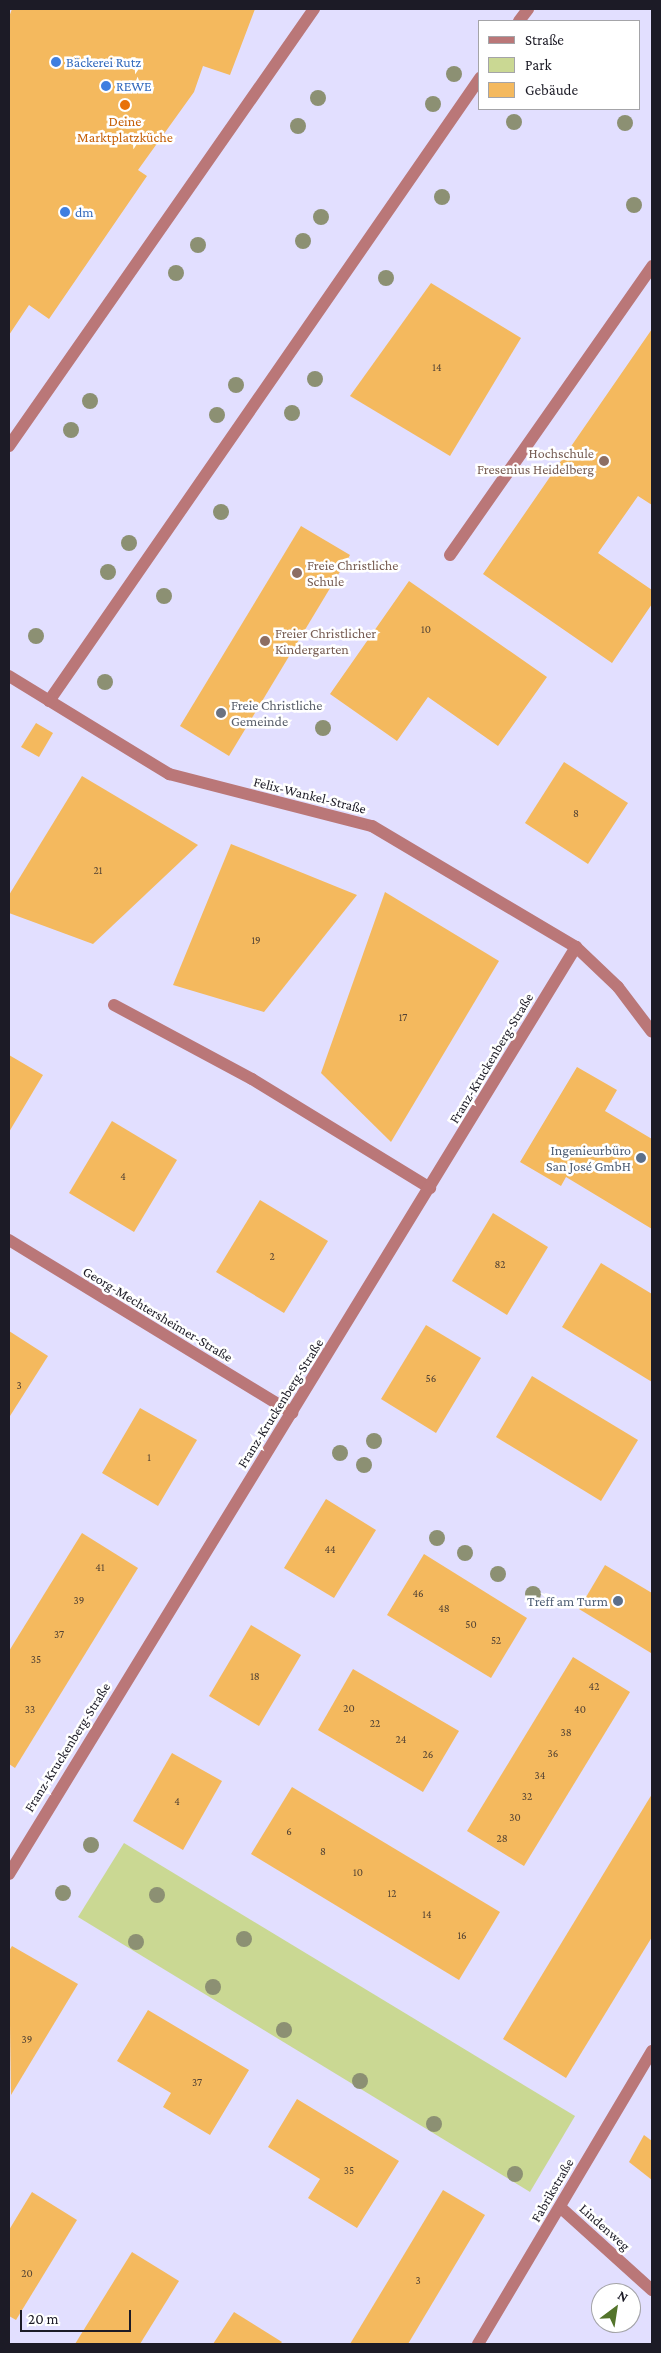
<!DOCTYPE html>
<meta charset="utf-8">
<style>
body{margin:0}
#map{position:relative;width:661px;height:2353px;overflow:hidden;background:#e2dfff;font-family:"Crimson Pro",serif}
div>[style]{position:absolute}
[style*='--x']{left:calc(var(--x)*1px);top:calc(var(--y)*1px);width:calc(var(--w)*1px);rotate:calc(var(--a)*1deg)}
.green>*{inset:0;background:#cad893}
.building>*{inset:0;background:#f4b95e}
.lane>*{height:12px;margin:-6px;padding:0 6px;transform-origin:6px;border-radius:6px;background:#ba7778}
.street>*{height:12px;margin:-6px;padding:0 6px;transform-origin:6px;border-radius:6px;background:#ba7778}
.trees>*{width:16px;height:16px;margin:-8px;border-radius:50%;background:#8c9073}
.dots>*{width:14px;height:14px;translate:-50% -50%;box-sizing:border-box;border:2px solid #fff;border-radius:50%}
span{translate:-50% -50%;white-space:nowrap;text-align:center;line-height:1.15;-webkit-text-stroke:5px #fff;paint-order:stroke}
.number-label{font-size:11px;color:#524234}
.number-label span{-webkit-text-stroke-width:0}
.shop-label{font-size:14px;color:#366cbe}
.left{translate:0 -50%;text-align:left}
.food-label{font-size:14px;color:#c56008}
.education-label{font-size:14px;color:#785e54}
.right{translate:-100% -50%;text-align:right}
.worship-label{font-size:14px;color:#5b616d}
.street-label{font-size:14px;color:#1c1b26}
.service-label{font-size:14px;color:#4e5e75}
.frame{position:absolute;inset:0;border:10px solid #1c1b26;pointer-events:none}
.legend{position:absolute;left:478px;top:20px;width:162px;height:90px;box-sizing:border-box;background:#fff;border:1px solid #a4a4a8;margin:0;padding:6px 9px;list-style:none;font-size:15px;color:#1c1b26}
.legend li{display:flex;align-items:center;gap:10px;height:25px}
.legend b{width:25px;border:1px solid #a4a4a8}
.north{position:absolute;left:591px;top:2283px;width:50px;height:50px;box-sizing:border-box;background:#fff;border:1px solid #a4a4a8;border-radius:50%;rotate:31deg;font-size:14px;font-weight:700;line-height:20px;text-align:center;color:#1c1b26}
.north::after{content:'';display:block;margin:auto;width:18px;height:22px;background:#53742b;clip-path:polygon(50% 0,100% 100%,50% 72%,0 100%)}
.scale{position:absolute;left:20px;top:2310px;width:111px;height:22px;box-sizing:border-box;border:2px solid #1c1b26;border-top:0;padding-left:6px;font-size:15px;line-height:18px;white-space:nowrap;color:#1c1b26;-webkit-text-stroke:4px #fff;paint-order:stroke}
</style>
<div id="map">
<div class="green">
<i style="clip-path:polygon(124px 1843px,575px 2116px,530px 2192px,78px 1917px)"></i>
</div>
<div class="building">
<i style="clip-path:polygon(12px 9px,255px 9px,230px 75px,203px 66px,194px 92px,138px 170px,147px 176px,49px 319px,29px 305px,9px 335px,9px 17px)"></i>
<i style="clip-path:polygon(431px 283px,521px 338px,450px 456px,350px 396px)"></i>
<i style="clip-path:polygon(652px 329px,652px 505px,638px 496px,598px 553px,652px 590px,652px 604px,612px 663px,483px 574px)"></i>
<i style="clip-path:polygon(301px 526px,350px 555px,229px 756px,180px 726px)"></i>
<i style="clip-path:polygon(409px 581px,547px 677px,498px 746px,428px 697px,397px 741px,330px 694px)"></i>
<i style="clip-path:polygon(36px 723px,53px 733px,39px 757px,21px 747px)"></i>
<i style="clip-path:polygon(564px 762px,628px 803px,588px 864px,525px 823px)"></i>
<i style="clip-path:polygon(82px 776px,198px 845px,93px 944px,9px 913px,9px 895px)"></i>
<i style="clip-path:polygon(231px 844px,357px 895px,264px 1012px,173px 985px)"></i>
<i style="clip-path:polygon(385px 892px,499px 961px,391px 1142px,321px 1073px)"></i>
<i style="clip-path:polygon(9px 1055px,43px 1075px,9px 1132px)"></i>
<i style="clip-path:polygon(577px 1067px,617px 1090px,605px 1111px,652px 1139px,652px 1229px,566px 1177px,561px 1186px,520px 1162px)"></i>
<i style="clip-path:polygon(112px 1121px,177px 1160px,134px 1232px,69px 1193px)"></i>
<i style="clip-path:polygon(260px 1200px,328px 1241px,284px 1313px,216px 1272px)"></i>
<i style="clip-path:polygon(493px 1213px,548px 1247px,507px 1315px,452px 1281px)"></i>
<i style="clip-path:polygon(601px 1263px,652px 1294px,652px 1382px,562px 1327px)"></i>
<i style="clip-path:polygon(426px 1325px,481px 1358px,436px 1433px,381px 1399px)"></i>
<i style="clip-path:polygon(9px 1331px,48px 1356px,10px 1416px,9px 1415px)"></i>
<i style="clip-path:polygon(532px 1376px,638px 1440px,601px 1501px,496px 1437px)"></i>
<i style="clip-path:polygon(140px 1408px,197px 1440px,158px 1506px,102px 1473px)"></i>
<i style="clip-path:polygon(326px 1499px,376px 1530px,334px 1598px,284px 1568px)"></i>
<i style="clip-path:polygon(82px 1533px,138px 1568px,15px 1768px,9px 1764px,9px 1651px)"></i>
<i style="clip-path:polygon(424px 1554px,527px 1618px,491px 1678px,387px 1615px)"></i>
<i style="clip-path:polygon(605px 1565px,652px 1593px,651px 1653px,579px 1609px)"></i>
<i style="clip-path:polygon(251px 1625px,301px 1655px,259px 1726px,209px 1696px)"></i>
<i style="clip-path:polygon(573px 1657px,630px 1692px,524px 1866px,467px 1831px)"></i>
<i style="clip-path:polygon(353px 1669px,459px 1731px,423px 1792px,318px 1730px)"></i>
<i style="clip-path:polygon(172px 1753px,222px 1781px,183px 1850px,133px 1821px)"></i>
<i style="clip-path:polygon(292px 1787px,500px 1912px,459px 1980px,251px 1854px)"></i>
<i style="clip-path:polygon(652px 1794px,652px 1937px,566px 2078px,503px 2039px)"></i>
<i style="clip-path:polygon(12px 1946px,78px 1984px,11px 2095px,9px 1951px)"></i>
<i style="clip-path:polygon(148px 2010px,249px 2070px,210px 2135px,163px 2107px,171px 2093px,117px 2061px)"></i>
<i style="clip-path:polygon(297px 2099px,399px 2161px,357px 2228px,308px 2198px,320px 2179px,268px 2147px)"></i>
<i style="clip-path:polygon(644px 2135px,652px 2141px,652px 2180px,629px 2162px)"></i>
<i style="clip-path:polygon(443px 2190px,485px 2215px,408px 2344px,350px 2344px)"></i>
<i style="clip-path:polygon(32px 2192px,77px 2220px,16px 2320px,9px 2316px,9px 2230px)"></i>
<i style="clip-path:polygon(132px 2252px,179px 2281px,140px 2344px,75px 2344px)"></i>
<i style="clip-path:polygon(234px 2312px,282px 2342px,280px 2344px,213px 2344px)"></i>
</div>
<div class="lane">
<i style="--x:519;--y:21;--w:15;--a:-53"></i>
<i style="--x:9;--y:446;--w:533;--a:-55.09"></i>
<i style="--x:450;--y:555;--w:353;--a:-55"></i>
<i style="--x:49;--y:701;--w:758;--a:-55.32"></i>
<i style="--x:114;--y:1005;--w:157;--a:28.2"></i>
<i style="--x:252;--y:1079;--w:209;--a:31.5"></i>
</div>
<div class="street">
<i style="--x:9;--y:676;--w:188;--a:31.5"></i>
<i style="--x:169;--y:774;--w:210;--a:14.4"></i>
<i style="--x:372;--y:826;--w:237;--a:30.7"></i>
<i style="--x:576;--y:947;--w:58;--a:43.6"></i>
<i style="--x:618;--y:987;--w:56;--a:52.9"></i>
<i style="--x:9;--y:1240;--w:332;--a:31.4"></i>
<i style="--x:9;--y:1874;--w:1087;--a:-58.55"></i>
<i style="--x:560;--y:2207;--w:124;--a:42.1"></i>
<i style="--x:478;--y:2344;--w:341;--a:-59.3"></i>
</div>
<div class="trees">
<i style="left:454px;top:74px"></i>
<i style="left:318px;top:98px"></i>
<i style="left:433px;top:104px"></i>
<i style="left:514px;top:122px"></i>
<i style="left:625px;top:123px"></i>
<i style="left:298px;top:126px"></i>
<i style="left:442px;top:197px"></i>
<i style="left:634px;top:205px"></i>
<i style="left:321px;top:217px"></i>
<i style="left:303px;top:241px"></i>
<i style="left:198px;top:245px"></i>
<i style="left:176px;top:273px"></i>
<i style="left:386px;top:278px"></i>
<i style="left:315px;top:379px"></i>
<i style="left:236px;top:385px"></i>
<i style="left:90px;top:401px"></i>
<i style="left:292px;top:413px"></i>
<i style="left:217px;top:415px"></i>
<i style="left:71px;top:430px"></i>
<i style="left:221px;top:512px"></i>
<i style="left:129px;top:543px"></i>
<i style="left:108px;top:572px"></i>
<i style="left:164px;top:596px"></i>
<i style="left:36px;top:636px"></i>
<i style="left:105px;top:682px"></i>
<i style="left:323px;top:728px"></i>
<i style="left:374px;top:1441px"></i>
<i style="left:340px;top:1453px"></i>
<i style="left:364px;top:1465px"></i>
<i style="left:437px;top:1538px"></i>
<i style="left:465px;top:1553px"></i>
<i style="left:498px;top:1574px"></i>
<i style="left:533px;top:1594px"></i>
<i style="left:91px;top:1845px"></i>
<i style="left:63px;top:1893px"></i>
<i style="left:157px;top:1895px"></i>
<i style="left:244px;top:1939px"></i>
<i style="left:136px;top:1942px"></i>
<i style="left:213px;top:1987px"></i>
<i style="left:284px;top:2030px"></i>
<i style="left:360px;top:2081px"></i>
<i style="left:434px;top:2124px"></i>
<i style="left:515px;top:2174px"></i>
</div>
<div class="dots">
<i style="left:56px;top:62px;background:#3f7fe0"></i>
<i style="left:106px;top:86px;background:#3f7fe0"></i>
<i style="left:125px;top:105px;background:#e8710a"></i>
<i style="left:65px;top:212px;background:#3f7fe0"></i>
<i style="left:604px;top:461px;background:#8d6e63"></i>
<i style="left:297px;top:573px;background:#8d6e63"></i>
<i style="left:265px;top:641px;background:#8d6e63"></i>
<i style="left:221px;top:713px;background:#6b7280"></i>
<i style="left:641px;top:1158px;background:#5c6f8a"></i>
<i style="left:618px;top:1601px;background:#5c6f8a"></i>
</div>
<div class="number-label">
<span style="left:437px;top:367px">14</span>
<span style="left:426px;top:629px">10</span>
<span style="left:576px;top:813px">8</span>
<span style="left:98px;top:870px">21</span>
<span style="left:256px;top:940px">19</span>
<span style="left:403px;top:1017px">17</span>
<span style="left:123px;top:1176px">4</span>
<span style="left:272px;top:1256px">2</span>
<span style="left:500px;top:1264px">82</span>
<span style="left:431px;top:1378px">56</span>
<span style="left:19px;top:1385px">3</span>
<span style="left:149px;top:1457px">1</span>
<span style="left:330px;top:1549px">44</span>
<span style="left:100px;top:1567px">41</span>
<span style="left:418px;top:1593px">46</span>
<span style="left:79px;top:1600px">39</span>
<span style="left:444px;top:1608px">48</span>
<span style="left:471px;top:1624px">50</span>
<span style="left:59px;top:1634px">37</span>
<span style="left:496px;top:1640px">52</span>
<span style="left:36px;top:1659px">35</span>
<span style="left:255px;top:1676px">18</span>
<span style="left:594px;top:1686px">42</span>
<span style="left:349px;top:1708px">20</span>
<span style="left:30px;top:1709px">33</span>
<span style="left:580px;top:1709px">40</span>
<span style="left:375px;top:1723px">22</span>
<span style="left:566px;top:1732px">38</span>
<span style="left:401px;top:1739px">24</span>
<span style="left:553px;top:1753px">36</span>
<span style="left:428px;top:1754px">26</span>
<span style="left:540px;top:1775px">34</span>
<span style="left:527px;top:1796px">32</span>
<span style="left:177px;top:1801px">4</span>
<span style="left:515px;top:1817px">30</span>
<span style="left:289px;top:1831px">6</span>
<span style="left:502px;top:1838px">28</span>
<span style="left:323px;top:1851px">8</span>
<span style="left:358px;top:1872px">10</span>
<span style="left:392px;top:1893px">12</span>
<span style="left:427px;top:1914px">14</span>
<span style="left:462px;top:1935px">16</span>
<span style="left:27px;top:2039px">39</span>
<span style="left:197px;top:2082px">37</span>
<span style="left:349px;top:2170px">35</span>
<span style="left:27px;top:2273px">20</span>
<span style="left:418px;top:2280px">3</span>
</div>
<div class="shop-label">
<span class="left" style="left:66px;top:62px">Bäckerei Rutz</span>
<span class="left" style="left:116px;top:86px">REWE</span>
<span class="left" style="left:75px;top:212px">dm</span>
</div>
<div class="food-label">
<span style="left:125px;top:129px">Deine<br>Marktplatzküche</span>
</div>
<div class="education-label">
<span class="right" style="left:594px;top:461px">Hochschule<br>Fresenius Heidelberg</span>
<span class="left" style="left:307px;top:573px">Freie Christliche<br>Schule</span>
<span class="left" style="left:275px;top:641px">Freier Christlicher<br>Kindergarten</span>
</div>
<div class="worship-label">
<span class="left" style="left:231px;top:713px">Freie Christliche<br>Gemeinde</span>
</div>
<div class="street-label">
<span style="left:310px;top:795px;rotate:14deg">Felix-Wankel-Straße</span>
<span style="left:491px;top:1058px;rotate:-59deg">Franz-Kruckenberg-Straße</span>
<span style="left:158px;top:1314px;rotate:31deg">Georg-Mechtersheimer-Straße</span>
<span style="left:280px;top:1403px;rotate:-58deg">Franz-Kruckenberg-Straße</span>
<span style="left:67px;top:1747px;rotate:-58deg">Franz-Kruckenberg-Straße</span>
<span style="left:552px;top:2190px;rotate:-60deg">Fabrikstraße</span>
<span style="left:605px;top:2227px;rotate:42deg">Lindenweg</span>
</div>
<div class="service-label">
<span class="right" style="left:631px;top:1158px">Ingenieurbüro<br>San José GmbH</span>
<span class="right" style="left:608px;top:1601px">Treff am Turm</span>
</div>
<div class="frame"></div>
<ul class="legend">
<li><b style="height:6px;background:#ba7778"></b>Straße</li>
<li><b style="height:14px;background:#cad893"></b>Park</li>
<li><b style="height:14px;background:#f4b95e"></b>Gebäude</li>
</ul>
<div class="north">N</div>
<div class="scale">20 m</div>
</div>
